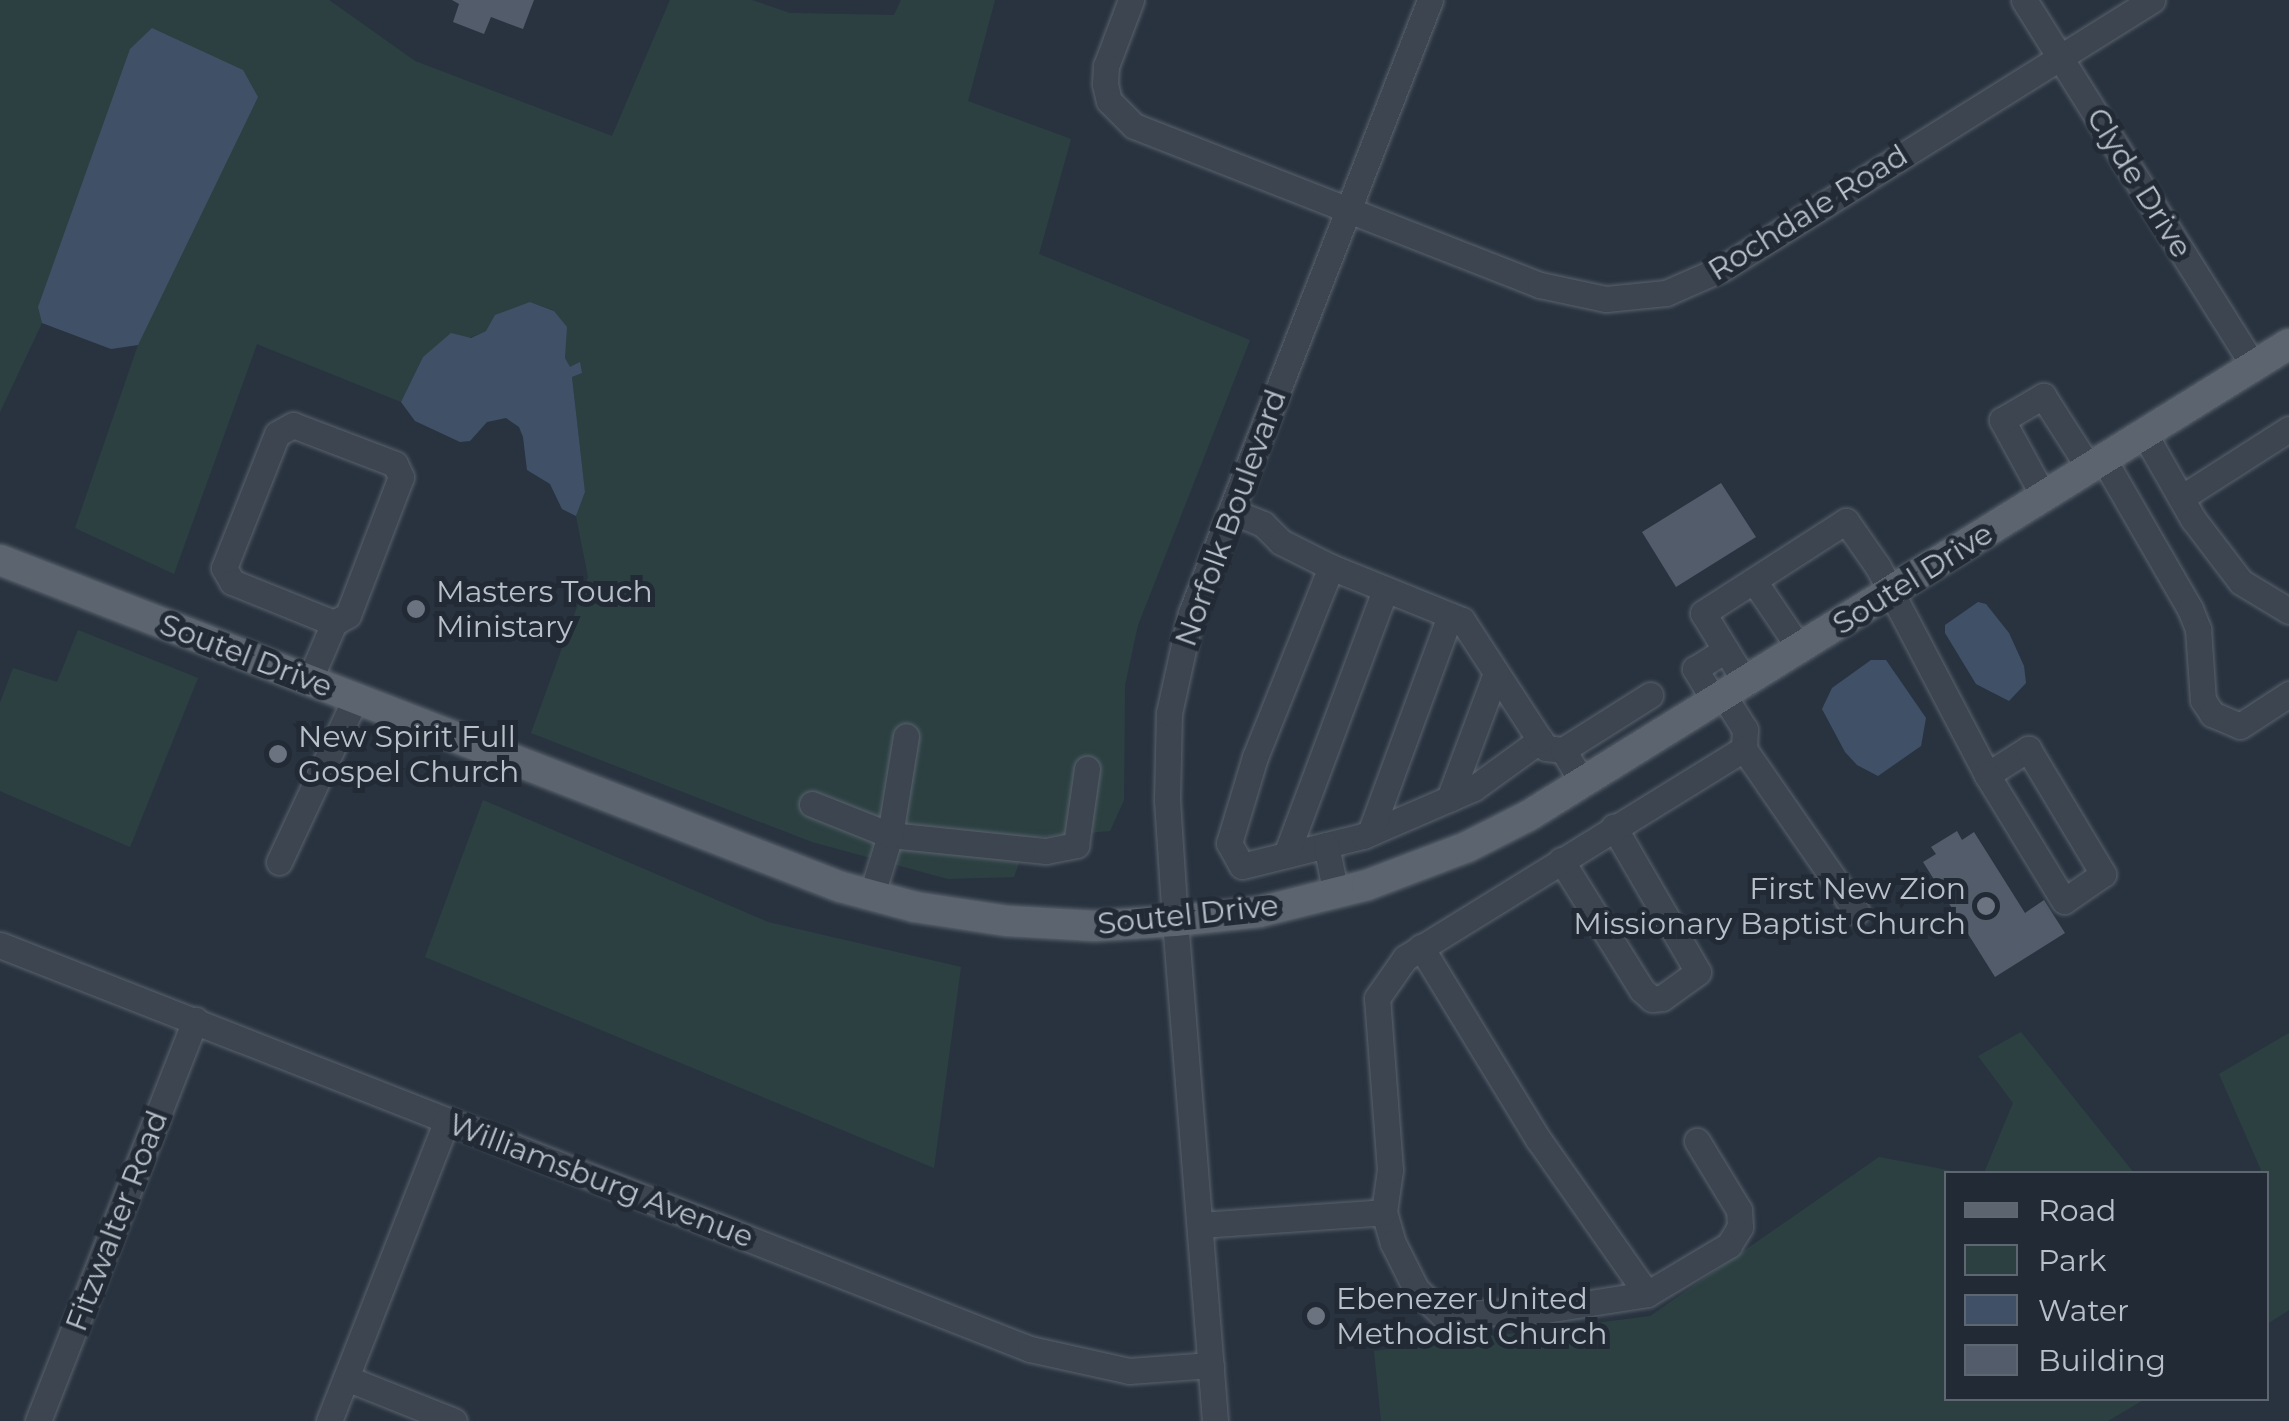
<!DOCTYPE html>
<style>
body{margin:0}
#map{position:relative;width:2289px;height:1421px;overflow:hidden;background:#293340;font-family:Montserrat,sans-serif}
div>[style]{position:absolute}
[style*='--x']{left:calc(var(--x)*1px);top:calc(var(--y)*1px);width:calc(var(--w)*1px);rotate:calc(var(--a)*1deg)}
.green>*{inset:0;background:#2c4042}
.water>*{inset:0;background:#405167}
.building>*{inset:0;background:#525c6a}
.roads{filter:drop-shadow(0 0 2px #5a636d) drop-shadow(0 0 2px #5a636d)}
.minor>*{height:25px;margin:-12.5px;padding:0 12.5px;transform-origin:12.5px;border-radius:12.5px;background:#3d4550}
.major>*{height:30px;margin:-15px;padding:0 15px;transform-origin:15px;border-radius:15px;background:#5b646f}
.dots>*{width:28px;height:28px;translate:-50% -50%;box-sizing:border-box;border:5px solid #212a35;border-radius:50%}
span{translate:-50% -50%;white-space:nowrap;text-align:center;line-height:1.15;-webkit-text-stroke:10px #212a35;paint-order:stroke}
.street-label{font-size:30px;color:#b9c0ca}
.poi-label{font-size:30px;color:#b9c0ca}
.left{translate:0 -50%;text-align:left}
.right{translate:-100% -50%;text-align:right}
.legend{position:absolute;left:1944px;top:1171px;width:325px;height:230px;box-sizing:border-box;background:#212a35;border:2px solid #5e6671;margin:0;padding:12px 18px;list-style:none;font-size:30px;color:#b9c0ca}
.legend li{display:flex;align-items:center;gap:20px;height:50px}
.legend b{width:50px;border:2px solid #5e6671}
</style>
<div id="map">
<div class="green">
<i style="clip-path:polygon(0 0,329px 0,415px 61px,612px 136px,670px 0,752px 0,790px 13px,894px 15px,901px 0,995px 0,968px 101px,1071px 139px,1039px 254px,1250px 340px,1138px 625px,1125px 685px,1124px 800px,1110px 831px,1028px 838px,1014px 877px,948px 879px,812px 842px,531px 733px,588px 577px,576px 516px,585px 492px,572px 377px,582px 373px,570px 368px,565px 358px,566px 327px,553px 310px,530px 302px,486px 331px,423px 357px,401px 402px,257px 344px,174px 574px,75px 528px,138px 345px,38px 307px,42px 323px,0 412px)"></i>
<i style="clip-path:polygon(78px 630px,198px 678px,130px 847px,0 791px,0 703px,13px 668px,57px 682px)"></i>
<i style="clip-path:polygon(483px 800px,768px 922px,961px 967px,934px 1168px,425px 957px)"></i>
<i style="clip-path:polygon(2021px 1032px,2134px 1173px,1984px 1173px,2013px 1103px,1978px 1056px)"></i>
<i style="clip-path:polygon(2289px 1033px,2289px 1310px,2267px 1324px,2266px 1174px,2256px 1173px,2261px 1170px,2219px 1074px)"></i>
<i style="clip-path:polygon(1879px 1157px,1963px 1173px,1946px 1174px,1946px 1398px,2145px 1399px,2108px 1421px,1381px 1421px,1374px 1351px,1650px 1316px)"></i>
</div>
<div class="water">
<i style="clip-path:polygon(152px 28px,243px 70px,258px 97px,138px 345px,111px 349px,42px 323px,38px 307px,130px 49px)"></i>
<i style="clip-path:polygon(530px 302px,554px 311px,567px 327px,565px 358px,570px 367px,580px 362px,582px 373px,572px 377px,585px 492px,576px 516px,562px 509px,550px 484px,527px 470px,523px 437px,519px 427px,506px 418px,487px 422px,470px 441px,460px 442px,415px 421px,401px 402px,423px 357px,451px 333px,471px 338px,486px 331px,495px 315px)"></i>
<i style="clip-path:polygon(1978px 602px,1986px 604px,2009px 633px,2024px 666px,2026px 683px,2009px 701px,1976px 684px,1945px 633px,1945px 625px)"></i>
<i style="clip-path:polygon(1871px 660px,1886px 660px,1926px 718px,1921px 746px,1878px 776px,1857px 765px,1845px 752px,1822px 709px,1832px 688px)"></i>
</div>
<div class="building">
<i style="clip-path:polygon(452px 0,534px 0,523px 29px,491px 17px,484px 34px,453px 22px,459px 4px)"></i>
<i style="clip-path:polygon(1721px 483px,1756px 537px,1676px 587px,1642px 532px)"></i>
<i style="clip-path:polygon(1957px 831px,1962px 840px,1974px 832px,2025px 913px,2044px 900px,2065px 933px,1995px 977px,1923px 862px,1936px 854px,1931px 847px)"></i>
</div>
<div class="roads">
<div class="minor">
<i style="--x:1131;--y:0;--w:71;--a:110.7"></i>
<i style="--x:1106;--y:66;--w:18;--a:93"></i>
<i style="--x:1105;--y:84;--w:17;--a:77"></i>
<i style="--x:1109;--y:101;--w:35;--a:45"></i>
<i style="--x:1134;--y:126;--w:436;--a:21.4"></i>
<i style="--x:1540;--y:285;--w:67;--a:12"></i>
<i style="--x:1606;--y:299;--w:60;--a:-5.7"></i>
<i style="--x:1666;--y:293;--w:62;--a:-23.7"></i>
<i style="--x:1723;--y:268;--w:506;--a:-31.99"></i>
<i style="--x:2024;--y:0;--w:432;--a:57.9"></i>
<i style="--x:2145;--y:435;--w:97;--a:60.3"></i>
<i style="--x:2193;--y:519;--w:79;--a:52.7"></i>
<i style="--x:2241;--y:582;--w:56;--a:31.1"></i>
<i style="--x:2104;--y:460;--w:172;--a:60"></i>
<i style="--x:2190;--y:609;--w:22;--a:68"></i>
<i style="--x:2198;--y:629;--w:71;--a:86"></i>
<i style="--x:2203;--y:700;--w:17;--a:57"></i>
<i style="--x:2212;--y:714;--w:30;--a:23"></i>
<i style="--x:2240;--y:726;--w:59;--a:-33.1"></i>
<i style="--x:2044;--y:497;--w:88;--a:-118.6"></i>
<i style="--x:2002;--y:420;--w:48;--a:-30.3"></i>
<i style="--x:2043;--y:396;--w:85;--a:57.4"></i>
<i style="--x:2181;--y:498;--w:128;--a:-32.6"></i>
<i style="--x:1231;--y:511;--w:35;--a:22"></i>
<i style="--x:1263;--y:524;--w:25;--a:45"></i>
<i style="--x:1281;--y:542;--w:56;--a:26.6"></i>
<i style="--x:1331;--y:567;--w:205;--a:111.8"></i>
<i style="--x:1255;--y:757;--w:90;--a:106.8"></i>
<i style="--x:1229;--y:843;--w:26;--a:61"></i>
<i style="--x:1242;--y:866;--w:125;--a:-13.9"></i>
<i style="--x:1363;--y:836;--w:121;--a:-23.4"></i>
<i style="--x:1474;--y:788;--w:82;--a:-36"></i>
<i style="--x:1540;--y:740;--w:10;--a:53"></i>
<i style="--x:1546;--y:748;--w:17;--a:7"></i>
<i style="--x:1563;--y:750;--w:39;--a:59"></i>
<i style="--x:1331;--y:567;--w:141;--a:22"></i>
<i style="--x:1462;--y:620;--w:143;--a:57"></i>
<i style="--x:1754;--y:581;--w:82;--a:55.9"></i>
<i style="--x:309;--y:681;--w:63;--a:-66.7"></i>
<i style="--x:334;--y:623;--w:16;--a:-30"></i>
<i style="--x:348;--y:615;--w:148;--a:-69"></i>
<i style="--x:401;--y:477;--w:14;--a:-115"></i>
<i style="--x:395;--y:464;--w:109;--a:-159.1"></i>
<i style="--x:293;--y:425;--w:18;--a:151"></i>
<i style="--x:277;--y:434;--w:144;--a:111.6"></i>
<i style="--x:224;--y:568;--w:16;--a:60"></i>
<i style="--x:232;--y:582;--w:110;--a:21.9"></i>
<i style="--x:1746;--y:683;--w:82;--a:-121.6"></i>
<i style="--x:1703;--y:613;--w:170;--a:-32.8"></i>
<i style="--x:1846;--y:521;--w:56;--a:55.2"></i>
<i style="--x:1878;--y:567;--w:235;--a:62.3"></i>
<i style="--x:1987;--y:775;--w:49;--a:-32.4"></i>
<i style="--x:2028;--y:749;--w:146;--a:59"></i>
<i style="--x:2103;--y:874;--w:47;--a:145.3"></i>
<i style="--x:2064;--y:901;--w:148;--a:-121.4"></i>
<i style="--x:1724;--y:696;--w:39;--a:58"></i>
<i style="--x:1745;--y:729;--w:20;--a:93"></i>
<i style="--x:1715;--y:702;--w:39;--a:-121"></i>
<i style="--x:1695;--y:669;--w:36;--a:-32"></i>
<i style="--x:1563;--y:750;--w:103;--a:-32.3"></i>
<i style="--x:1449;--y:799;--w:134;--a:-69.5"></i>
<i style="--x:812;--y:804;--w:84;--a:21.7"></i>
<i style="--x:890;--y:835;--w:157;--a:5.9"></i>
<i style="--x:1046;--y:851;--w:31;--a:-11"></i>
<i style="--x:1076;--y:845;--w:77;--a:-81.8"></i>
<i style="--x:1370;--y:833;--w:231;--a:-69.8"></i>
<i style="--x:1326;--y:845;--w:50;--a:78.5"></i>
<i style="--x:1286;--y:855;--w:283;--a:-69.5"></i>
<i style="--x:1561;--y:860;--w:153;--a:58.1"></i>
<i style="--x:1642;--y:990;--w:13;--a:42"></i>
<i style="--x:1652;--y:999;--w:10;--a:-6"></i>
<i style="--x:1662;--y:998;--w:44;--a:-35.8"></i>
<i style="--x:1698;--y:972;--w:168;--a:-120.1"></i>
<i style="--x:279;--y:862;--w:180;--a:-65"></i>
<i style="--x:872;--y:894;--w:62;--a:-73"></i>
<i style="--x:890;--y:835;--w:100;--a:-80.8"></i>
<i style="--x:0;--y:945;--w:1106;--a:21.42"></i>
<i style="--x:1030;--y:1349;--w:101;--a:12.5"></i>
<i style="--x:1129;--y:1371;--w:82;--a:-4.2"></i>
<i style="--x:1384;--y:1212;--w:32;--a:74"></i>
<i style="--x:1393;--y:1243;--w:51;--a:63.4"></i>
<i style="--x:1416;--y:1289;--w:37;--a:44"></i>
<i style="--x:1443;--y:1315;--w:103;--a:-2.8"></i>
<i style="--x:1546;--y:1310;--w:102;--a:-9"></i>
<i style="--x:1647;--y:1294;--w:189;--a:-125.1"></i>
<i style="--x:1538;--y:1139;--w:225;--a:-121.4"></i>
<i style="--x:1200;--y:1225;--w:184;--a:-4"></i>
<i style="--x:1384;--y:1212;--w:42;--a:-81.9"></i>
<i style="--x:1390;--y:1170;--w:172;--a:-94.3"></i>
<i style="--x:1377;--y:998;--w:49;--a:-55"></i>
<i style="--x:1405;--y:958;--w:398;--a:-31.7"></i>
<i style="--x:1744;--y:749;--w:198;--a:55.3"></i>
<i style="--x:1647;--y:1294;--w:96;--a:-30.9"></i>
<i style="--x:1729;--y:1245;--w:21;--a:-59"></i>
<i style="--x:1740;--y:1227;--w:17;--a:-93"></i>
<i style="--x:1739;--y:1210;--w:81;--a:-121.3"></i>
<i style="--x:346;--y:1378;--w:116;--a:21.7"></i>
<i style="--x:38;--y:1421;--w:431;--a:-68.6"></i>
<i style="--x:329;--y:1421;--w:323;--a:-68.6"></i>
<i style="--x:1215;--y:1421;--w:502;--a:-94.57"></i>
<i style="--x:1175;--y:921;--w:122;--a:-93.8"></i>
<i style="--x:1167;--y:799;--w:86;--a:-88.7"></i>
<i style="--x:1169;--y:713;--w:102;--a:-77.6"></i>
<i style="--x:1191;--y:613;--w:658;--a:-68.7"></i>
</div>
<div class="major">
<i style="--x:0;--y:560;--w:902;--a:21.25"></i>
<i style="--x:841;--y:887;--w:77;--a:15.1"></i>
<i style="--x:915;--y:907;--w:94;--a:8.6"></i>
<i style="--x:1008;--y:921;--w:87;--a:3.3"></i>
<i style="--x:1095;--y:926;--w:80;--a:-3.6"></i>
<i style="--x:1175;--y:921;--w:84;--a:-6.1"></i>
<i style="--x:1259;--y:912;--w:111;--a:-14"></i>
<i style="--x:1367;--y:885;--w:107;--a:-20.8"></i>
<i style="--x:1467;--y:847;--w:68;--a:-26.9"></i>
<i style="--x:1528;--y:816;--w:895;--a:-31.81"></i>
</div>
</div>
<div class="dots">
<i style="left:416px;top:609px;background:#6b7280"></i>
<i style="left:278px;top:754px;background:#6b7280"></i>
<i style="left:1986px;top:906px;background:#6b7280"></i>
<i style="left:1316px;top:1316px;background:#6b7280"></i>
</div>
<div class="street-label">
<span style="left:2139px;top:183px;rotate:58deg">Clyde Drive</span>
<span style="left:1808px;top:213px;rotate:-32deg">Rochdale Road</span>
<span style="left:1231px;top:518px;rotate:-70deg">Norfolk Boulevard</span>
<span style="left:1913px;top:579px;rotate:-32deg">Soutel Drive</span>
<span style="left:246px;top:656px;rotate:21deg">Soutel Drive</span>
<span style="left:1188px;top:915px;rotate:-6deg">Soutel Drive</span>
<span style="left:601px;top:1181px;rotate:21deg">Williamsburg Avenue</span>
<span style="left:117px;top:1221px;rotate:-69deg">Fitzwalter Road</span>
</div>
<div class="poi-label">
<span class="left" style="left:436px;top:609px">Masters Touch<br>Ministary</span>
<span class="left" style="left:298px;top:754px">New Spirit Full<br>Gospel Church</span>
<span class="right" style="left:1966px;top:906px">First New Zion<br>Missionary Baptist Church</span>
<span class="left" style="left:1336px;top:1316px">Ebenezer United<br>Methodist Church</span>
</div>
<ul class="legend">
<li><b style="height:12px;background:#5b646f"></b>Road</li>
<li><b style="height:28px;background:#2c4042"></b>Park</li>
<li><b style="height:28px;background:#405167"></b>Water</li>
<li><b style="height:28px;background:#525c6a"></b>Building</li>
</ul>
</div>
